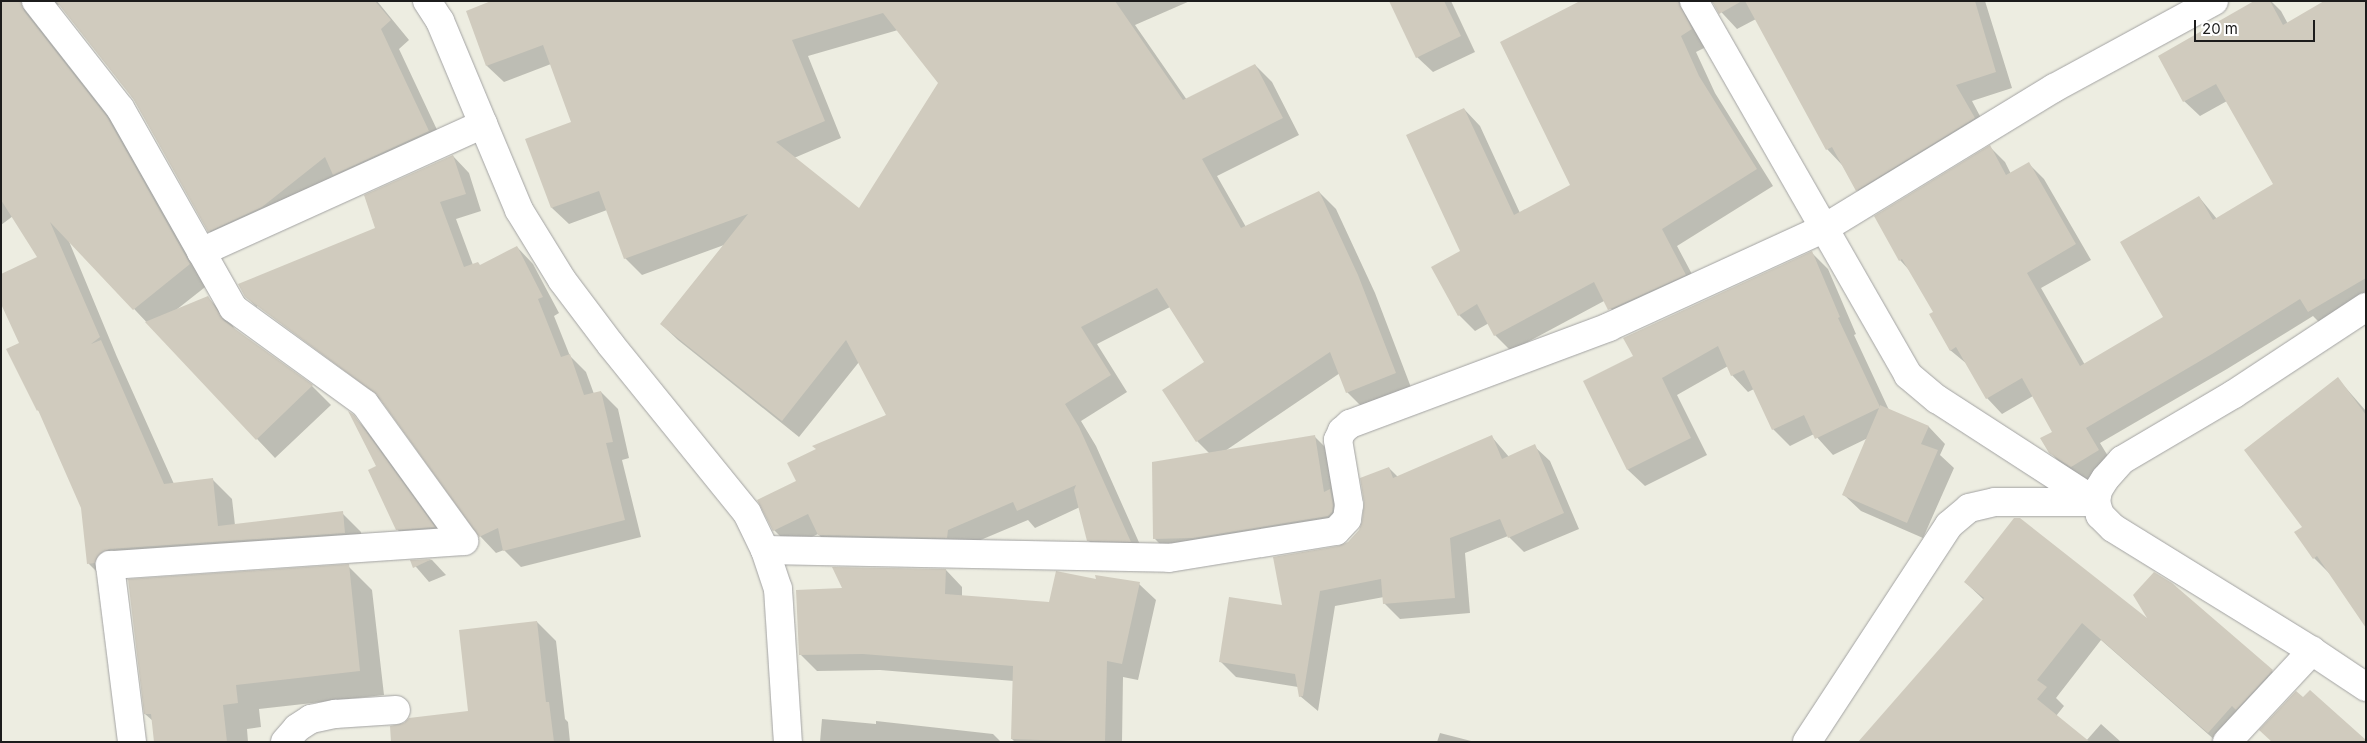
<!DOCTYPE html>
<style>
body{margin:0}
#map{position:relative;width:2367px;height:743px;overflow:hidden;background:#edede1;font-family:Inter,sans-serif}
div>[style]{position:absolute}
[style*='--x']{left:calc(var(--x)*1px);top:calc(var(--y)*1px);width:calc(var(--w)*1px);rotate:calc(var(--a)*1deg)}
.shadow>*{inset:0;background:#0003}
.building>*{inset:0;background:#d0cbbe}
.roads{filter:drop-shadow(0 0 1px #a3a3a3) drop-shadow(0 0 1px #a3a3a3)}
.minor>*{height:28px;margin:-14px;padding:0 14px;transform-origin:14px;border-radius:14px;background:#fff}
.tertiary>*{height:28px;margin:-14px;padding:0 14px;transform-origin:14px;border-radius:14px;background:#fff}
span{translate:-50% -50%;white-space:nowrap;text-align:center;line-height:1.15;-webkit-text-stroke:4px #fff;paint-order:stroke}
.frame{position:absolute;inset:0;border:2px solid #1c1c1c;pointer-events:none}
.scale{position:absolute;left:2194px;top:20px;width:121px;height:22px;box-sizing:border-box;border:2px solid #1c1c1c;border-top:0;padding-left:6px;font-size:15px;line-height:18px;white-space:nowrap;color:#1c1c1c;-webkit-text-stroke:4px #fff;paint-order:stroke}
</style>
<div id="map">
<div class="shadow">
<i style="clip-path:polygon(1px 1px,377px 1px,409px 40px,399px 49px,447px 151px,228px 250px,209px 231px,133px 98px,60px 5px,53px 4px,209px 284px,176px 310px,208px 298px,227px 317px,236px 331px,312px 386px,331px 405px,275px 458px,68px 239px,117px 357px,174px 484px,213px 480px,232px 499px,235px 525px,342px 513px,361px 532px,364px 552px,128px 568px,108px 583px,89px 564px,83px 507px,41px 414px,38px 410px,21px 343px,39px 258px,13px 216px,1px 225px)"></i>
<i style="clip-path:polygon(evenodd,495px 1px,1190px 1px,1135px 25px,1187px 100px,1255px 65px,1272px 82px,1299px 135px,1217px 176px,1246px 227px,1319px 192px,1336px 209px,1375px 293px,1412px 390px,1364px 409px,1347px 392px,1340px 373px,1225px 451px,1314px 436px,1333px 455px,1351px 525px,1173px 557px,1155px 539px,1209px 453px,1197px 441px,1164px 390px,1206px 363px,1170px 307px,1097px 344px,1127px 392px,1081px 421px,1096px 446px,1146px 558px,1105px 557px,1088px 540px,1080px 507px,1035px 528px,1028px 520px,964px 547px,836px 552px,818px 534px,791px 547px,774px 530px,798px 482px,888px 415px,859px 362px,799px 437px,678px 340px,661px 324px,724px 245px,642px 275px,625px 258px,607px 210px,569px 224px,552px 208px,573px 123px,551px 64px,504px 82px,487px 66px,495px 1px,898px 30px,939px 83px,859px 210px,794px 158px,841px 138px,808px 56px,898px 30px)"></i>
<i style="clip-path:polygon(1391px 1px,1451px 1px,1475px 52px,1433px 72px,1417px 57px)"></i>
<i style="clip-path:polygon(1583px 1px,1710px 1px,1702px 4px,1708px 46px,1696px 52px,1715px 93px,1773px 186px,1677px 246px,1701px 291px,1626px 326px,1604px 301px,1511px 351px,1495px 335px,1489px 323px,1475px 331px,1459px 315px,1464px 109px,1480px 126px,1520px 213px,1572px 186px)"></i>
<i style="clip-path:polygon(1711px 1px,1985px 1px,2012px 88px,1972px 101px,1990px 135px,1873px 206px,1857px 190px,1843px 166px,1827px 149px,1756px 19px,1737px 29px)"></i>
<i style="clip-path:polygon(2257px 1px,2271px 1px,2281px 11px,2288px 24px,2366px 1px,2366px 302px,2324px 327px,2313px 316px,2227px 369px,2100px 443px,2114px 466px,2087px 482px,2065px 468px,2050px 452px,2053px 432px,2033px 396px,2002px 414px,1987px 398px,1967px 364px,1950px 350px,1935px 312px,1910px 271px,1900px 260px,1990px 147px,2005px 162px,2011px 174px,2029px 164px,2044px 179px,2091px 260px,2041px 288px,2085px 365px,2165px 317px,2199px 197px,2217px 219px,2275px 184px,2227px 101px,2200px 116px,2184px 101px)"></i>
<i style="clip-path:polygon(453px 156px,469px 173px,481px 211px,456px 219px,473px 265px,480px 266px,517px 247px,533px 264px,559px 313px,554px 316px,570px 356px,586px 372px,594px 394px,601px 392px,618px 409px,629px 458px,622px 460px,641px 537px,521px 567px,504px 550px,496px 553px,480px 536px,385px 403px,257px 308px,382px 399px,383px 397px,257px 304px,257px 307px,246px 297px,376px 229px)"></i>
<i style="clip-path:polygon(1812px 253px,1828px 269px,1856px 334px,1854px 335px,1889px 410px,1929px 427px,1945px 444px,1940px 455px,1954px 468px,1923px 538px,1861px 511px,1844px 495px,1868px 438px,1833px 455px,1814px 434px,1790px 446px,1773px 429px,1754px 389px,1748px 392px,1732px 375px,1728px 366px,1677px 395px,1707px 455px,1645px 486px,1628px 470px,1585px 381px,1634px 357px)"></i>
<i style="clip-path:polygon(2338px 379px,2366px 411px,2366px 621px,2330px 574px,2314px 558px,2304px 527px)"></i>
<i style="clip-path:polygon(353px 416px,369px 432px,449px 542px,412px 545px,397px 529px,377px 467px)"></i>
<i style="clip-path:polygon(1492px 437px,1509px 457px,1534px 446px,1550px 461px,1579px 529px,1524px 552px,1508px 536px,1465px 553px,1470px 613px,1400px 619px,1384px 603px,1384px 597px,1335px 606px,1318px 711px,1300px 696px,1298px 687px,1236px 677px,1220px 661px,1283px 607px,1339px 548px,1348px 543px,1360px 530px,1389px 468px,1398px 477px)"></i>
<i style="clip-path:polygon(432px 560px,446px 575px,429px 582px,411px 561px)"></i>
<i style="clip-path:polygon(348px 566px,372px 590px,384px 695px,259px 709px,261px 727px,247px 729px,248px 742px,155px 742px,153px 721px,145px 714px)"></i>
<i style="clip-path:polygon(946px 570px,962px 587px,962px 597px,1050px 604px,1098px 581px,1139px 584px,1156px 600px,1138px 680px,1123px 677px,1122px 742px,1015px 742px,1012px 739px,1014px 681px,880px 670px,817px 671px,800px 654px,844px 589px)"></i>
<i style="clip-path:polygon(1965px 582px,2151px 623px,2272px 671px,2290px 689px,2217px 742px,2101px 640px,2056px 698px,2064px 706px,2056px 716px,2086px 741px,2101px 724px,2121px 742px,1859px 742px,1984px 600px)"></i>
<i style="clip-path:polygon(537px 622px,556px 641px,565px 719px,568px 722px,570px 742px,435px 742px,469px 712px)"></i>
<i style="clip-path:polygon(822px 719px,876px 724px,876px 721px,993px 734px,1001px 742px,820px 742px)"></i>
<i style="clip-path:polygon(1440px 733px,1475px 742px,1437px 742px)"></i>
</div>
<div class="building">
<i style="clip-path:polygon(1px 1px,21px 1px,24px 11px,107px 117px,190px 264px,133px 310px,50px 222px,100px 337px,91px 344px,101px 340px,164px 484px,213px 478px,218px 526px,343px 511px,345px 533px,109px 549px,101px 553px,95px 563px,87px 564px,81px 508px,38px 410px,37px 411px,6px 349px,19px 343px,1px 304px,1px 274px,37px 257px,1px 200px)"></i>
<i style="clip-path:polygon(56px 1px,375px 1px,391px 20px,381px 29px,429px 131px,333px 175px,325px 157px,262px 207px,208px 232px,134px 100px)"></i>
<i style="clip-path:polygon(evenodd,491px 1px,1115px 1px,1183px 100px,1255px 64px,1283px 118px,1202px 159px,1241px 228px,1319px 191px,1358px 275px,1396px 373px,1346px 393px,1330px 352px,1196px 442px,1162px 390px,1204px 362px,1157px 288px,1081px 327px,1111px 375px,1065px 404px,1079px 427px,1131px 542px,1087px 541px,1074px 490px,1076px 485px,1017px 511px,1013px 502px,948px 530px,947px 538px,818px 535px,808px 514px,773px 531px,757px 500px,796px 481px,787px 463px,816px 449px,812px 446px,886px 415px,846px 340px,782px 421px,660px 324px,748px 214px,624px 259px,599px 191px,551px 208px,525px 139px,571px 122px,543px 45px,486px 66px,466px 11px,491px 1px,883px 13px,938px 83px,859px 208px,776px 142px,825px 121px,792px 40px,883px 13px)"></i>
<i style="clip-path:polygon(1389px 1px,1444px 1px,1461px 36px,1416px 58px)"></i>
<i style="clip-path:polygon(1580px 1px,1678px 1px,1692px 29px,1681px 36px,1699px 76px,1757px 169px,1662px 229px,1686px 275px,1608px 310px,1594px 282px,1494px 336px,1477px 304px,1458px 316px,1431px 267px,1460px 251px,1406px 135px,1464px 108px,1514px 215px,1570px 185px,1500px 42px)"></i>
<i style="clip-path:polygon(1712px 1px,1742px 1px,1719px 14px)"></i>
<i style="clip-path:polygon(1745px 1px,1975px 1px,1996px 72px,1956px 85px,1975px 118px,1856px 191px,1832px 147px,1826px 150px)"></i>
<i style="clip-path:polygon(2254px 1px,2270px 1px,2283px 25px,2324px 1px,2366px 1px,2366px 278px,2308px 312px,2300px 299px,2212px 354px,2086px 428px,2099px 450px,2071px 467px,2049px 453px,2040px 438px,2052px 432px,2022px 378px,1986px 399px,1956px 347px,1950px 351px,1929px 314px,1933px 312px,1902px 259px,1899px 261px,1874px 216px,1990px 145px,2006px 175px,2029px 162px,2076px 244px,2027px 273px,2080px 366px,2163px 317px,2120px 242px,2199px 196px,2213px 220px,2273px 184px,2216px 84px,2183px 102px,2158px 56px)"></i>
<i style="clip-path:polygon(453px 155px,466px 194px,440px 202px,464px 267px,478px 262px,480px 265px,517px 246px,543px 297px,538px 299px,561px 357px,570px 354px,584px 395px,601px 391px,613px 442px,606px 443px,625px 520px,503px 551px,498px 528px,479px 537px,377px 395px,245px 297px,238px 284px,375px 228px,364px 195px)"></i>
<i style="clip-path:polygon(1812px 251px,1840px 317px,1838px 318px,1880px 407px,1880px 405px,1929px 426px,1921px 444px,1938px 450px,1907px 523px,1842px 495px,1879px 408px,1815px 439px,1804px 415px,1772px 430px,1744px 370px,1731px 376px,1718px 346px,1662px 378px,1691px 438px,1627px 470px,1583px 381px,1633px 356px,1623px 338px)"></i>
<i style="clip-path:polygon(208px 296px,224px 321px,313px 385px,256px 440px,145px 322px)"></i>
<i style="clip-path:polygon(2338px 377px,2366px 415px,2366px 628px,2317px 556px,2313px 559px,2294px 532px,2302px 527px,2244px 450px)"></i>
<i style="clip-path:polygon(348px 411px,354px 415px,435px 527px,396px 530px,368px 470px,376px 466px)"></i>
<i style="clip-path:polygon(1315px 435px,1324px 492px,1330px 489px,1333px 505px,1332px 512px,1328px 516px,1193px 538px,1153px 539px,1152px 462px)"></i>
<i style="clip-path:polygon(1492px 435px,1502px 459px,1535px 444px,1564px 513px,1508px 538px,1500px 519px,1450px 538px,1455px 598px,1383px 604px,1381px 579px,1320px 591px,1303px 696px,1299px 697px,1295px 674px,1219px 662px,1229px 597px,1282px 605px,1273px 557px,1338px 546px,1348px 542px,1359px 530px,1362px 521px,1364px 503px,1360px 478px,1389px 467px,1393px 478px)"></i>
<i style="clip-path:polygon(2014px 518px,2020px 518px,2147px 618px,2133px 595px,2154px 572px,2172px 583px,2273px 670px,2236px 710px,2232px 706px,2208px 733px,2082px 623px,2037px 680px,2047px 687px,2037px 699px,2090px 742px,1858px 742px,1984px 598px,1964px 582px)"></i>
<i style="clip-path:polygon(432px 559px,413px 568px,410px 560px)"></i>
<i style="clip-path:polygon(349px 564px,360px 671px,236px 685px,238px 703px,223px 705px,227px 742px,154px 742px,151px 714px,144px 714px,128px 579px)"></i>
<i style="clip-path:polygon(832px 567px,946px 569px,945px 594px,1049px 602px,1056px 571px,1096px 579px,1095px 575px,1140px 582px,1122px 664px,1107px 661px,1105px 742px,1011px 739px,1013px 666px,863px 654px,799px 655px,796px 590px,842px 588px)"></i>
<i style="clip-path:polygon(537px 621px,546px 702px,549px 702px,554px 742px,391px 742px,390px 726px,404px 723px,409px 718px,468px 711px,459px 630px)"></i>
<i style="clip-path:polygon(2310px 690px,2366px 740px,2366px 742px,2272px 742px,2259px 730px,2296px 691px,2303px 697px)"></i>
</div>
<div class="roads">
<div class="minor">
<i style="--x:36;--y:1;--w:136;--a:51.9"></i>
<i style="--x:120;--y:108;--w:230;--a:60.5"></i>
<i style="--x:233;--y:308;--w:163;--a:36"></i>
<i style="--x:365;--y:404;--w:169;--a:54.1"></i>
<i style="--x:464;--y:541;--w:355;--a:176.1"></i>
<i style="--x:110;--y:565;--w:178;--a:82.9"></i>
<i style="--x:1694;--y:1;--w:431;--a:60.2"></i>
<i style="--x:1908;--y:375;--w:38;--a:40"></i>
<i style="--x:1937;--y:399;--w:189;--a:32.9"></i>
<i style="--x:201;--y:252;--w:310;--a:-24.4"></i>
<i style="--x:765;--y:550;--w:404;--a:1.1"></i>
<i style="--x:1169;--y:558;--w:169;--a:-9.2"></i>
<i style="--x:1336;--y:531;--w:16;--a:-47"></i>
<i style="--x:1347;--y:519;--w:14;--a:-82"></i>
<i style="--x:1349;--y:505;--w:66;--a:-99.6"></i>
<i style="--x:1338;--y:440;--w:10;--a:-66"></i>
<i style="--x:1342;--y:431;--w:11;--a:-41"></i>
<i style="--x:1350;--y:424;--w:277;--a:-20.5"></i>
<i style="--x:1609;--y:327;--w:235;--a:-24.6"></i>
<i style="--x:1823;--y:229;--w:271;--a:-31.4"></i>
<i style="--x:2054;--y:88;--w:182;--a:-28.5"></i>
<i style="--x:285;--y:742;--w:18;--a:-49"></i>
<i style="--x:297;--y:728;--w:17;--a:-33"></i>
<i style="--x:311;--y:719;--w:25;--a:-12"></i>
<i style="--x:335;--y:714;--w:61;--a:-3.8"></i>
<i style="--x:1807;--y:742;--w:259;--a:-56.8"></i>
<i style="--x:1949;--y:525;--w:26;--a:-40"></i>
<i style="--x:1969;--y:508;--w:27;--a:-13"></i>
<i style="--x:1995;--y:502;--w:101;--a:0"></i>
<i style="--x:2227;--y:742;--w:125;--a:-47"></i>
</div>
<div class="tertiary">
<i style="--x:427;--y:1;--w:24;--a:57"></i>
<i style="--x:440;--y:21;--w:205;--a:67.3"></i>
<i style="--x:519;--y:210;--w:82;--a:58.4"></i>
<i style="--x:562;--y:280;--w:81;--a:53"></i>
<i style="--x:611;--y:345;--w:216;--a:51"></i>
<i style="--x:747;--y:513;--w:41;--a:64.1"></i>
<i style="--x:765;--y:550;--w:41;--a:71.6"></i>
<i style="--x:778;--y:589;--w:153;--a:86.3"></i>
<i style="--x:2366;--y:307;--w:158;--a:146.6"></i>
<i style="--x:2234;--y:394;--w:130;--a:149.5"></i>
<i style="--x:2122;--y:460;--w:25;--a:132"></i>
<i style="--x:2105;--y:479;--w:13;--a:122"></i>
<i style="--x:2098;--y:490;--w:12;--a:99"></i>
<i style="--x:2096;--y:502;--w:14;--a:73"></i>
<i style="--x:2100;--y:515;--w:18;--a:45"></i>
<i style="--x:2113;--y:528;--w:234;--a:31.7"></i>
<i style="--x:2312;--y:651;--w:65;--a:33.7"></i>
</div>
</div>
<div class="frame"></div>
<div class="scale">20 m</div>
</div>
